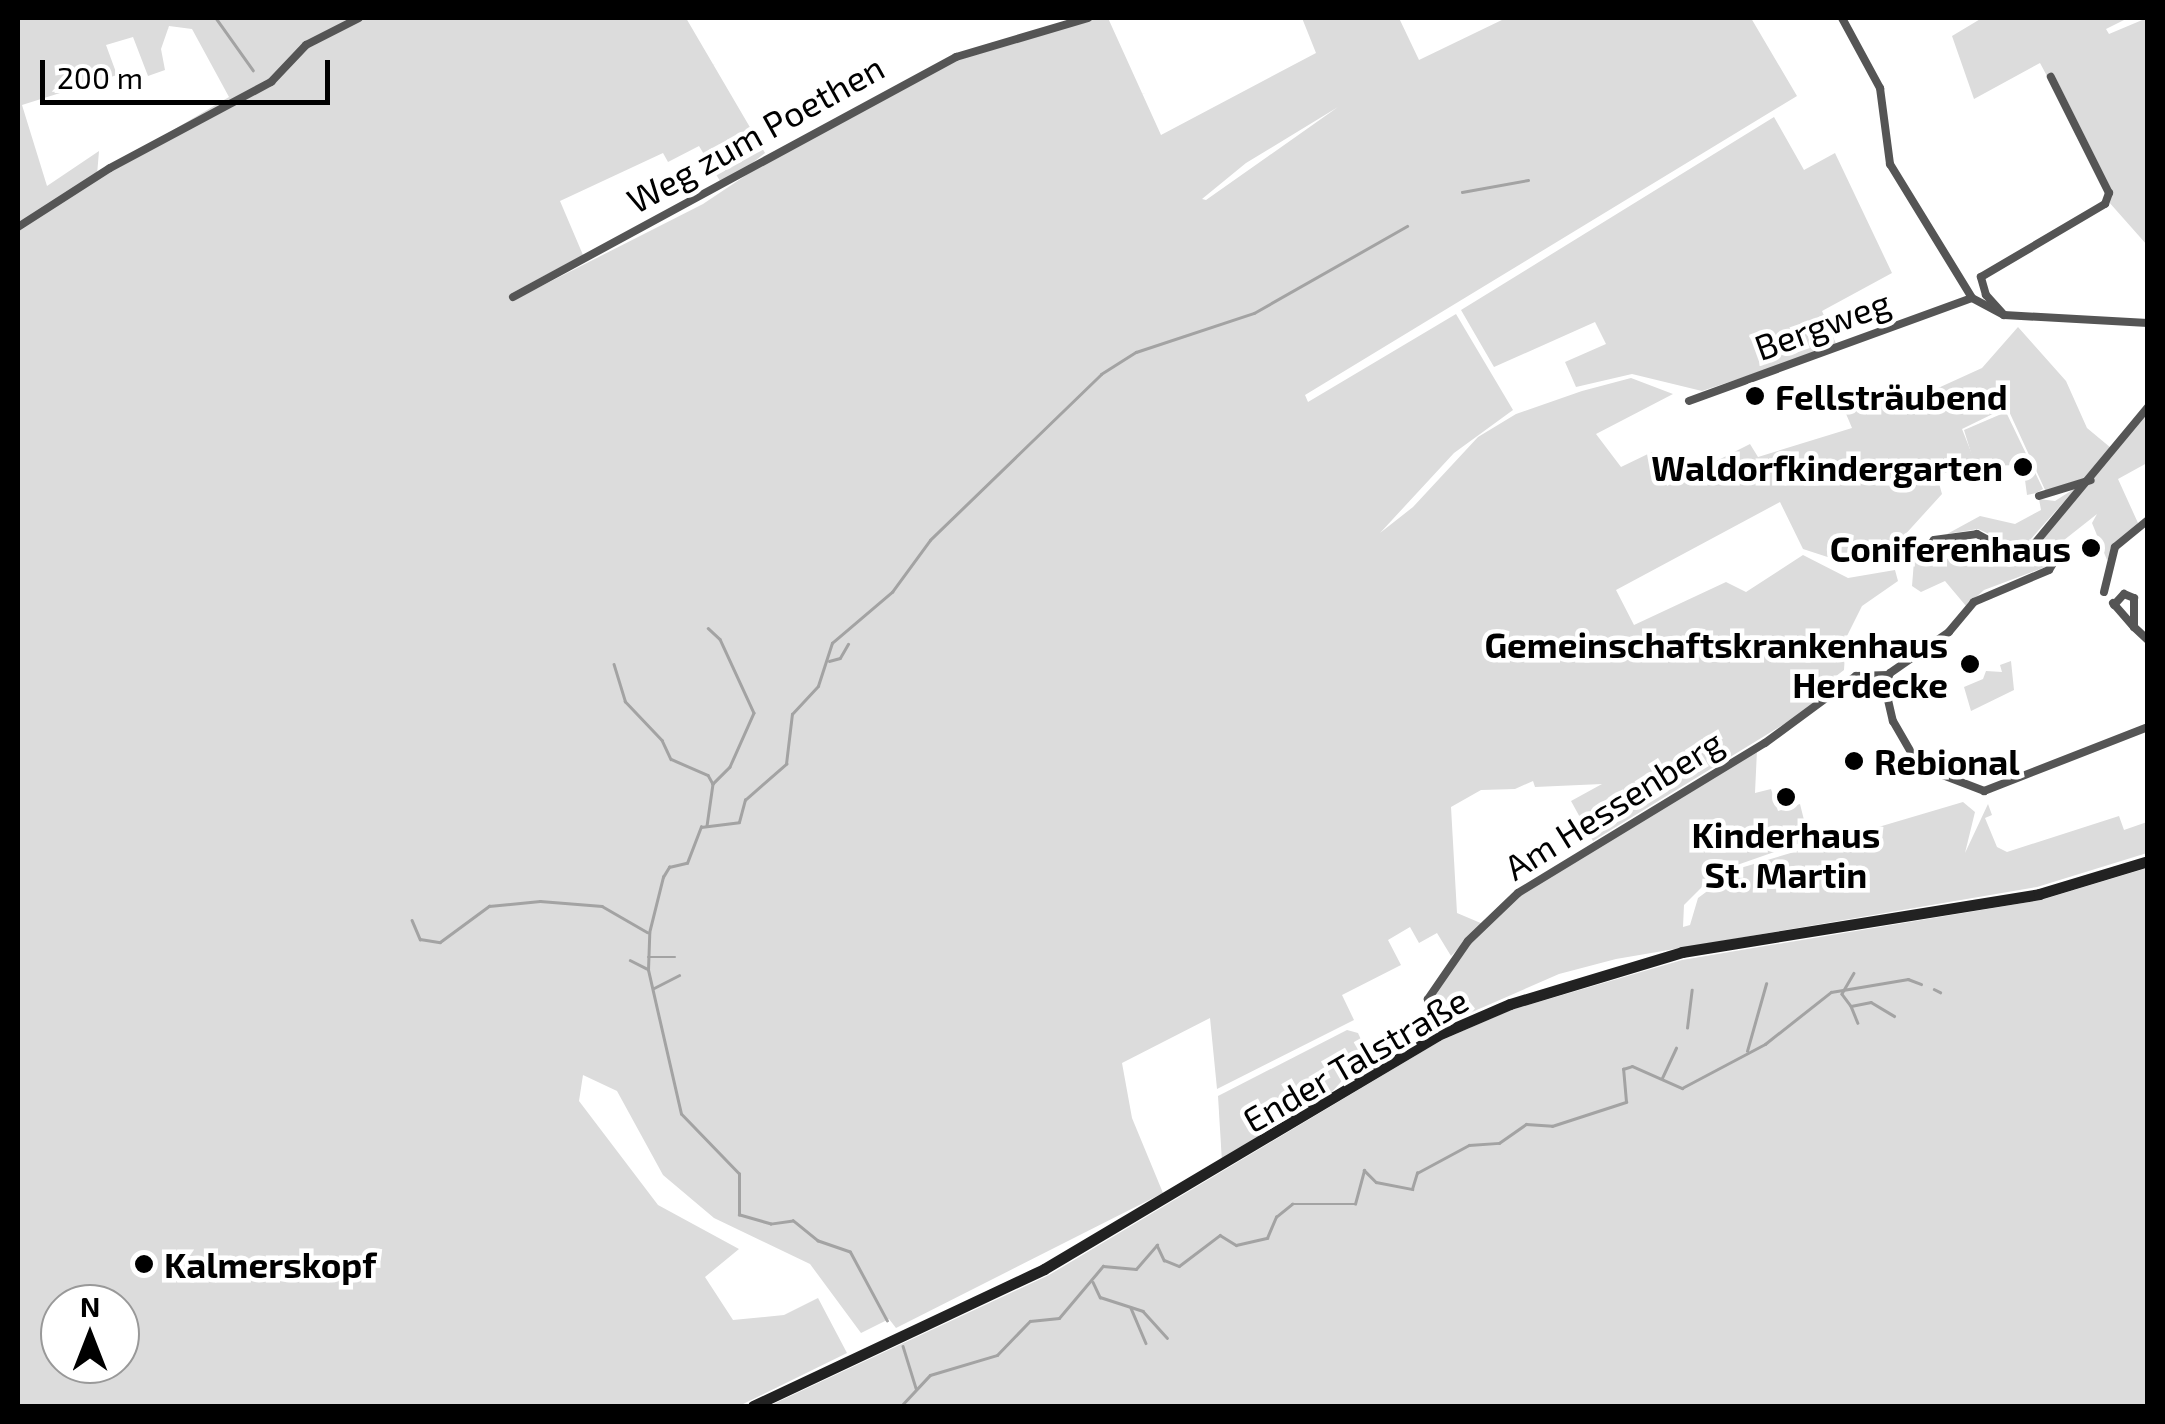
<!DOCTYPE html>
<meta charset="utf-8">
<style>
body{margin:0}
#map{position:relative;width:2165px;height:1424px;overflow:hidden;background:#fff;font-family:"Exo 2",sans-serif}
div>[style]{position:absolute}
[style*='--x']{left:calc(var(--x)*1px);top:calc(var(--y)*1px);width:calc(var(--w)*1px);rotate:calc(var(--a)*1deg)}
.green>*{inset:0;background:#dcdcdc}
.stream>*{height:2.5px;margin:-1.25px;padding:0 1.25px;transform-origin:1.25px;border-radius:1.25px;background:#a3a3a3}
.minor>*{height:8px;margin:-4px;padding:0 4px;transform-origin:4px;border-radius:4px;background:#555}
.secondary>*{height:11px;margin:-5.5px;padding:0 5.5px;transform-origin:5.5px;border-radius:5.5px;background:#222}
.dots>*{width:28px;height:28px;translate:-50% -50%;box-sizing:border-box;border:5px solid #fff;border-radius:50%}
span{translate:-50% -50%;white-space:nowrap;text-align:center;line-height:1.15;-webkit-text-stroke:9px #fff;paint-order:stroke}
.street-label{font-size:35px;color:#000}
.poi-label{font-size:35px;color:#000;font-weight:700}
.left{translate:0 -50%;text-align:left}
.right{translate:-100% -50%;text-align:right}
.frame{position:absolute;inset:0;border:20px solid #000;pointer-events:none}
.north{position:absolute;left:40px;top:1284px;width:100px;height:100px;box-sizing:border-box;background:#fff;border:2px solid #999;border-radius:50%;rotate:0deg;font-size:28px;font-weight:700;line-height:40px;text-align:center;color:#000}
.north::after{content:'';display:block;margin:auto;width:35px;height:45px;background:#000;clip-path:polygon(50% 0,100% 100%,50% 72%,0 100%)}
.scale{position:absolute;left:40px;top:60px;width:290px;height:45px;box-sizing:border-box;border:5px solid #000;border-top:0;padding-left:12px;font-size:30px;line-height:35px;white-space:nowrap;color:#000;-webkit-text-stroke:8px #fff;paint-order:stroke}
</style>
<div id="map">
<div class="green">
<i style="clip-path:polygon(evenodd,18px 18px,686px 18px,765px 153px,723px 186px,699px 146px,668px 162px,663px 153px,560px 201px,583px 255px,512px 293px,514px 300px,703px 204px,784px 150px,957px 59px,1094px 18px,1108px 18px,1161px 135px,1316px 53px,1302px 18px,1399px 18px,1419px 60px,1506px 18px,1751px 18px,1797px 96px,1305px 395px,1308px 402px,1456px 314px,1513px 410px,1454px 453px,1380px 533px,1413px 507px,1478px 437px,1516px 414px,1582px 391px,1631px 378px,1673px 394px,1596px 434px,1621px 467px,1652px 452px,1667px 486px,1750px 444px,1758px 457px,1852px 428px,1844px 409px,1880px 393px,1892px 409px,1982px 368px,2018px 327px,2066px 381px,2087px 428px,2111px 448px,2088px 479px,2046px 492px,2007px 407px,1962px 429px,1975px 462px,1937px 476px,1942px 494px,1892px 549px,1849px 564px,1803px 549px,1780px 502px,1616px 590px,1634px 625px,1726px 582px,1746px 592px,1803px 555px,1848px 578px,1895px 570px,1898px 581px,1862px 606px,1846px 638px,1844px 670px,1810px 696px,1815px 705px,1593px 841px,1571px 801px,1602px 784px,1535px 787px,1533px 781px,1515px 789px,1481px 790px,1451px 807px,1457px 913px,1483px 924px,1451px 956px,1437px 933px,1419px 943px,1410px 927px,1388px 940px,1401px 965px,1342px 995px,1354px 1020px,1217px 1089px,1210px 1018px,1122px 1063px,1132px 1118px,1163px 1193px,896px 1328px,889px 1319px,861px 1333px,810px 1264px,714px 1218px,663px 1175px,617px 1091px,583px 1075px,579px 1101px,658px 1205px,739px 1249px,705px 1277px,733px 1320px,784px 1315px,818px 1298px,847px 1353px,739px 1406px,18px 1406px,18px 18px,169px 26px,192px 29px,229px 97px,97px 175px,99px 151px,47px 186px,22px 105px,117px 75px,106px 45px,133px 37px,148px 76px,165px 70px,161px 49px,169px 26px,18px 18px,1338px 107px,1206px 200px,1202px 199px,1246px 163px,1338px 107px,18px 18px,60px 1304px,120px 1304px,120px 1364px,60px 1364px,60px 1304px)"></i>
<i style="clip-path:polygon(1982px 18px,2128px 18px,2106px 29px,2109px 34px,2147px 18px,2147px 245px,2108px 201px,2113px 192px,2053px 73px,2047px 76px,2040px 63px,1974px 99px,1952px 36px)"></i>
<i style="clip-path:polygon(1774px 117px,1804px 170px,1835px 153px,1892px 273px,1822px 311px,1837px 346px,1702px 391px,1632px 374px,1576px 387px,1565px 362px,1606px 344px,1595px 322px,1494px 367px,1461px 310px)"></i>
<i style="clip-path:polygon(2147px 411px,2147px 463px,2118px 479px,2138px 523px,2107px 560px,2092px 523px,2097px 514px,2059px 544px,2033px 549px)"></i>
<i style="clip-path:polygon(2006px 412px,2043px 489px,2036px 493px,2027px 495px,2023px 465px,1975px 466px,1964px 430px)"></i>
<i style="clip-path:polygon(2077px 487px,2022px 549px,1978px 529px,1947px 534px,1980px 516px,2015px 524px,2041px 510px,2039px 499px,2055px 501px)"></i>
<i style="clip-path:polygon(1963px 551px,2009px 567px,2053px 556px,2048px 566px,1984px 590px,1966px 606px,1945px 581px,1921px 592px,1912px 586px,1914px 561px,1937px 564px)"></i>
<i style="clip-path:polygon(2011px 661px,2014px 690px,1971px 711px,1964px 687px,1983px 679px,1986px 671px,2002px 672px,2000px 665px)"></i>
<i style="clip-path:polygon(1757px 750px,1755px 793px,1771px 789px,1778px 811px,1800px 804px,1809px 840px,1717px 872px,1684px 905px,1683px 927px,1690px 925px,1698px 898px,1737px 869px,1963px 802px,1975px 812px,1965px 853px,1988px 804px,1992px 815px,1985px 818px,1997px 847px,2007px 852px,2119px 816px,2124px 830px,2147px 822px,2147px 853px,2037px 887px,1616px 959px,1559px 974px,1440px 1026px,1430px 1013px,1430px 998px,1469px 942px,1521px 893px)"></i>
<i style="clip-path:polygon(2147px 868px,2147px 1406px,769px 1406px,1049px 1275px,1440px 1041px,1511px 1010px,1682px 960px,2041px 900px)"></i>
<i style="clip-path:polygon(1347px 1030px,1358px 1033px,1367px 1053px,1331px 1093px,1222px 1162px,1218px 1096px)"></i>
</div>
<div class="stream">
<i style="--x:216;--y:18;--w:64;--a:54.6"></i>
<i style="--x:1462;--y:192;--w:67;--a:-10.3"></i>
<i style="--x:708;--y:628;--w:16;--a:43"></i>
<i style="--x:720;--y:639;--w:81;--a:65.3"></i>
<i style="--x:754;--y:713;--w:59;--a:114"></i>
<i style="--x:730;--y:767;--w:24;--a:135"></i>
<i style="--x:829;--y:661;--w:11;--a:-15"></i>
<i style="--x:840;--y:658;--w:16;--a:-60"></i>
<i style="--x:614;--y:664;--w:39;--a:73"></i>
<i style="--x:625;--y:701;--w:54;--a:46.5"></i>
<i style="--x:662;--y:740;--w:21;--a:65"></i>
<i style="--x:671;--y:759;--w:40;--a:23.4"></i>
<i style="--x:708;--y:775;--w:10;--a:61"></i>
<i style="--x:713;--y:784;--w:42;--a:98.1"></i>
<i style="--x:412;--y:920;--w:21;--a:67"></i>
<i style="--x:420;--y:939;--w:20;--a:9"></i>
<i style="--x:440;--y:942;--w:61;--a:-36.3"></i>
<i style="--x:489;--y:906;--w:51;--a:-5.6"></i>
<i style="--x:540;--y:901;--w:62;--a:4.6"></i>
<i style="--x:602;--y:906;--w:52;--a:30"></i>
<i style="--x:648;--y:957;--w:27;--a:0"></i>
<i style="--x:630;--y:960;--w:18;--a:27"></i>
<i style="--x:1854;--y:973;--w:24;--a:120"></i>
<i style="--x:1842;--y:994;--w:15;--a:53"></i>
<i style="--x:1851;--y:1006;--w:20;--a:-11"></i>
<i style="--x:1871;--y:1002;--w:27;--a:31"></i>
<i style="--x:654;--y:988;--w:28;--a:-27"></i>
<i style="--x:1934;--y:989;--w:7;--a:27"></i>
<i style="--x:1851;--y:1006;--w:18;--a:68"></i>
<i style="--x:1687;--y:1028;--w:38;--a:-83"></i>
<i style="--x:1747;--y:1051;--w:70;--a:-74.2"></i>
<i style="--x:1662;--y:1078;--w:33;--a:-65"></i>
<i style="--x:1093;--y:1282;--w:17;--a:65"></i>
<i style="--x:1100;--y:1297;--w:45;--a:18"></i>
<i style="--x:1143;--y:1311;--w:36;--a:48"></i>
<i style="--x:1131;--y:1308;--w:38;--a:67"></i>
<i style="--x:887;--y:1321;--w:78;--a:-118.2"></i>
<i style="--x:850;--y:1252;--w:34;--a:-161"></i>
<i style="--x:818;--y:1241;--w:32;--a:-141"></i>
<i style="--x:793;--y:1221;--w:22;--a:172"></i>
<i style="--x:771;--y:1224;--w:33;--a:-164"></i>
<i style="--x:739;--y:1215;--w:41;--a:-90"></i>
<i style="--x:739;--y:1174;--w:83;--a:-134"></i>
<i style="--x:681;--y:1114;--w:148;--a:-102.9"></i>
<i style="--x:648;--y:970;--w:37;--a:-88"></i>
<i style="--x:649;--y:933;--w:58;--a:-76"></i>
<i style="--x:663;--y:877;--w:12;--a:-59"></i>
<i style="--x:669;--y:867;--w:18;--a:-13"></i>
<i style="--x:687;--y:863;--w:39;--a:-69"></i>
<i style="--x:701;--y:827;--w:38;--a:-7"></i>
<i style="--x:739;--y:822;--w:23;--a:-75"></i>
<i style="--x:745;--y:800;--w:55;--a:-41.3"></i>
<i style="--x:786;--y:764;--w:50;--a:-83.2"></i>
<i style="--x:792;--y:714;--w:38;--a:-47"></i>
<i style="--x:818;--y:686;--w:45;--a:-72"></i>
<i style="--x:832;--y:643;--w:79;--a:-40.4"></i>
<i style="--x:892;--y:592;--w:64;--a:-53.8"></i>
<i style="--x:930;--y:540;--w:238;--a:-44.1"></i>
<i style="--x:1101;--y:374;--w:41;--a:-32.2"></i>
<i style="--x:1136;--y:352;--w:124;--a:-18.3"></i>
<i style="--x:1254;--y:313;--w:176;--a:-29.6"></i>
<i style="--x:903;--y:1346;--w:44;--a:72.8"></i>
<i style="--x:901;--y:1406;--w:42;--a:-46.9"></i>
<i style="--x:930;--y:1375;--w:70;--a:-16.6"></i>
<i style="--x:997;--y:1355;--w:47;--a:-45.9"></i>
<i style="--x:1030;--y:1321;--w:29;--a:-6"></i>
<i style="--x:1059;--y:1318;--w:68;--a:-49.8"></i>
<i style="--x:1103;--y:1266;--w:33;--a:5"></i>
<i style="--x:1136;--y:1269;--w:32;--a:-49"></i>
<i style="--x:1157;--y:1245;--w:17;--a:65"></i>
<i style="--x:1164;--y:1260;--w:16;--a:22"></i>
<i style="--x:1179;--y:1266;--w:51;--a:-37.1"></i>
<i style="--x:1220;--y:1235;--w:19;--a:32"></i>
<i style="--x:1236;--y:1245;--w:32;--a:-13"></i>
<i style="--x:1267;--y:1238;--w:23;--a:-67"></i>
<i style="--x:1276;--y:1217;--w:21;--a:-39"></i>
<i style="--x:1292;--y:1204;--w:63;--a:0"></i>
<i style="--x:1355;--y:1204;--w:35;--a:-75"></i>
<i style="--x:1364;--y:1170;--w:17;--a:45"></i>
<i style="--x:1376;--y:1182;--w:37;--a:11"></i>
<i style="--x:1412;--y:1189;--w:17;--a:-73"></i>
<i style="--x:1417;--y:1173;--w:59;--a:-28.3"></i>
<i style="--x:1469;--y:1145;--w:30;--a:-4"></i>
<i style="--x:1499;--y:1143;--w:33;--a:-35"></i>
<i style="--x:1526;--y:1124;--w:26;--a:4"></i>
<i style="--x:1552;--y:1126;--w:78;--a:-18"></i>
<i style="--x:1626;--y:1102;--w:33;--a:-95"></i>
<i style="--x:1623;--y:1069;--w:9;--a:-18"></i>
<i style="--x:1632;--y:1066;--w:55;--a:23.7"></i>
<i style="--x:1682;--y:1088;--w:94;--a:-27.9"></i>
<i style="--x:1765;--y:1044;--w:84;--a:-38.2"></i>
<i style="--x:1831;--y:992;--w:78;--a:-9.6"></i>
<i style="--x:1908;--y:979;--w:14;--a:21"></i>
</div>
<div class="minor">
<i style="--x:1842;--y:18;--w:80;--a:61.5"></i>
<i style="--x:1880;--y:88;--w:77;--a:82.5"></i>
<i style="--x:1890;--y:164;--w:157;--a:58.5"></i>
<i style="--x:1972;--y:298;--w:36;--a:28"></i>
<i style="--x:2004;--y:315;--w:144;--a:3.2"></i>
<i style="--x:18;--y:227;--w:109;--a:-32.7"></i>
<i style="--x:110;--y:168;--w:183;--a:-28.1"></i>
<i style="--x:271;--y:82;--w:51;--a:-46.6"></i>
<i style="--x:306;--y:45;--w:59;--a:-27"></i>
<i style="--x:513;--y:297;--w:504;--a:-28.45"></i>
<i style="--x:956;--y:57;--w:138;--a:-16.5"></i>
<i style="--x:2004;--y:315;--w:27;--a:-132"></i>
<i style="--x:1986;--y:295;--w:19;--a:-106"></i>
<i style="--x:1981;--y:277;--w:144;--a:-30.5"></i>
<i style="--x:2105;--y:204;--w:12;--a:-70"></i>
<i style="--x:2109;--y:193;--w:130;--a:-116.6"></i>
<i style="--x:1689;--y:401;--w:301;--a:-20"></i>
<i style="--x:2039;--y:496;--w:54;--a:-17.1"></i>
<i style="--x:1946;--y:542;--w:15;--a:118"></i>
<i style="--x:1939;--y:555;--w:16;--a:-169"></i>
<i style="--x:1923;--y:552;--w:16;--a:-47"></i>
<i style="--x:1934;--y:540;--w:43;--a:-7.9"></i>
<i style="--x:1977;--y:534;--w:44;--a:28.3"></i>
<i style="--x:2016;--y:555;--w:37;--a:-9"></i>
<i style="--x:2053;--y:549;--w:8;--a:50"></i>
<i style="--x:2058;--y:555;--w:17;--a:121"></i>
<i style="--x:2049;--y:570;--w:82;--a:156.9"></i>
<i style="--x:1974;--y:602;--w:39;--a:130"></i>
<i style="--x:1949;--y:632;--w:72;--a:145.2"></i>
<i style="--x:1890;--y:673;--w:15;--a:110"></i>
<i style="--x:1885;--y:687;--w:35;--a:77"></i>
<i style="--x:1893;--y:721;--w:52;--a:60"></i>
<i style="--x:1919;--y:766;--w:70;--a:21"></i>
<i style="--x:1984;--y:791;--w:176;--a:-21.3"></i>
<i style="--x:2026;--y:554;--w:191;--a:-50.3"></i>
<i style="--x:2104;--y:592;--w:46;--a:-76.3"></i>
<i style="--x:2115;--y:547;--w:43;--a:-39.3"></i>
<i style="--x:2113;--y:603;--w:32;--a:49"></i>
<i style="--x:2114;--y:605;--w:15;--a:-48"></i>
<i style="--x:2124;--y:594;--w:11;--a:22"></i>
<i style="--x:2134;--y:598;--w:29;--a:90"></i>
<i style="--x:2134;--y:627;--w:19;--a:43"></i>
<i style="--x:1438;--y:1035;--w:37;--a:-106"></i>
<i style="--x:1428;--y:999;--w:70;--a:-55.4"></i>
<i style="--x:1468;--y:941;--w:69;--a:-43.8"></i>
<i style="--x:1518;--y:893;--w:289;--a:-31.3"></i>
<i style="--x:1765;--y:743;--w:113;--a:-36.4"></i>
<i style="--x:1856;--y:676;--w:32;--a:-2"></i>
</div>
<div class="secondary">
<i style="--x:753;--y:1406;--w:322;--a:-25.2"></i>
<i style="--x:1044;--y:1269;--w:458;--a:-30.7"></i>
<i style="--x:1438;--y:1035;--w:78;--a:-23.3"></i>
<i style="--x:1510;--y:1004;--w:180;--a:-16.8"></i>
<i style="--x:1682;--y:952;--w:362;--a:-9.2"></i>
<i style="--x:2039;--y:894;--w:114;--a:-16.8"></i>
</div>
<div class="dots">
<i style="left:1755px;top:396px;background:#000"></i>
<i style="left:2023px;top:467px;background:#000"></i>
<i style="left:2091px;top:548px;background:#000"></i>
<i style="left:1970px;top:664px;background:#000"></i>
<i style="left:1854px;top:761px;background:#000"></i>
<i style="left:1786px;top:797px;background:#000"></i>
<i style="left:144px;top:1264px;background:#000"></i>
</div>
<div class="street-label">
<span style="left:755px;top:133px;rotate:-29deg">Weg zum Poethen</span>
<span style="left:1822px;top:324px;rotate:-20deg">Bergweg</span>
<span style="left:1613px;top:804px;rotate:-32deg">Am Hessenberg</span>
<span style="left:1355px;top:1059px;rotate:-30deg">Ender Talstraße</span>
</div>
<div class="poi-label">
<span class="left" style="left:1775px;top:396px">Fellsträubend</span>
<span class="right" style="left:2003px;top:467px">Waldorfkindergarten</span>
<span class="right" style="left:2071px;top:548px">Coniferenhaus</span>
<span class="right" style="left:1948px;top:664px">Gemeinschaftskrankenhaus<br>Herdecke</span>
<span class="left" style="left:1874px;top:761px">Rebional</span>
<span style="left:1786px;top:854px">Kinderhaus<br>St. Martin</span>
<span class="left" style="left:164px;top:1264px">Kalmerskopf</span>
</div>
<div class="frame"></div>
<div class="north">N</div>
<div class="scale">200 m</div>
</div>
